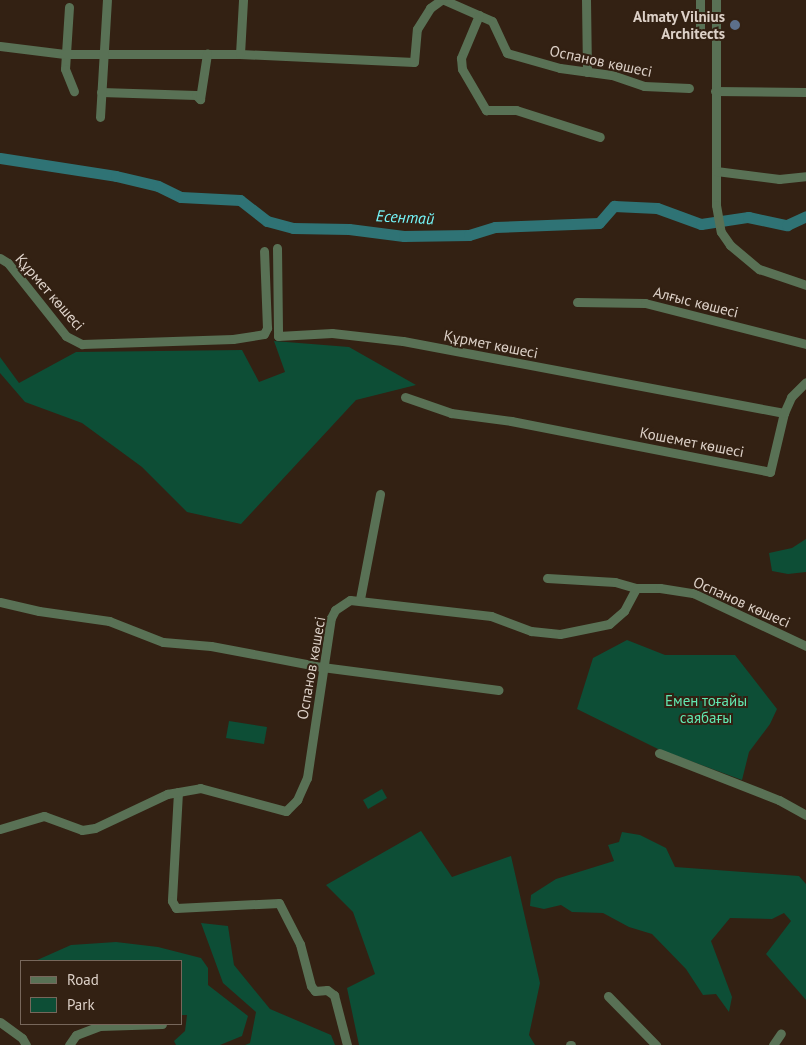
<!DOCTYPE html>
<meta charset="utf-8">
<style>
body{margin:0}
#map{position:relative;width:806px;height:1045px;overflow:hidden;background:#332113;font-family:"PT Sans",sans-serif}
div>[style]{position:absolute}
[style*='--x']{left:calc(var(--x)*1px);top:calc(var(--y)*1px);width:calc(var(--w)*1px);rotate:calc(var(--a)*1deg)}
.green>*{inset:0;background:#0d4e36}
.river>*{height:11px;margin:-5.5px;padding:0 5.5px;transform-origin:5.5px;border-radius:5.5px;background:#2f7375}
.minor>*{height:9px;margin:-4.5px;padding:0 4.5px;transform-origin:4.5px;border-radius:4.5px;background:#597155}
.dots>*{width:14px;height:14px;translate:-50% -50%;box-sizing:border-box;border:2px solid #332113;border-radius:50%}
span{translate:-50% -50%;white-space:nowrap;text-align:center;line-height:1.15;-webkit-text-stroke:4px #332113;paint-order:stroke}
.poi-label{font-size:15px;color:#ddd1c8;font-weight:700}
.right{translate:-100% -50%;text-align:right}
.street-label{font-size:15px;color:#ddd1c8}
.park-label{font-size:15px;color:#62e8b1}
.water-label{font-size:16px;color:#75f7fb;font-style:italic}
.legend{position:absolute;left:20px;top:960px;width:162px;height:65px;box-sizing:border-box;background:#332113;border:1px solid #77675b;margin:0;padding:6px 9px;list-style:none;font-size:15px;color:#ddd1c8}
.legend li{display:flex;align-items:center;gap:10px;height:25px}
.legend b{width:25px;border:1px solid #77675b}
</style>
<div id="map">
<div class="green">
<i style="clip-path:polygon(274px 341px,349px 347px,416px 385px,356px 400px,241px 524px,187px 512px,142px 467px,82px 423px,25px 402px,0 373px,0 357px,19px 383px,76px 352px,242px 350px,259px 382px,285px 372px)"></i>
<i style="clip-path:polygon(806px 539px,806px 572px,788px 574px,772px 571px,769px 553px,792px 548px)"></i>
<i style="clip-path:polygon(627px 640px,665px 655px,735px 655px,777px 709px,770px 724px,749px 752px,742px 780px,658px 749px,577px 709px,593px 658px)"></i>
<i style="clip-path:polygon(229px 721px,267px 727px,264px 744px,226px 738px)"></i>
<i style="clip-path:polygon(382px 789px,387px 798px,368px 809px,363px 800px)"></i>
<i style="clip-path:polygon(421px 831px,452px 877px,511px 856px,540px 983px,529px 1035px,535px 1045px,359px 1045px,347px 988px,375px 974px,353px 912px,326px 885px)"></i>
<i style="clip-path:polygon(622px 832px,640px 835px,666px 848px,675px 867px,799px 876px,806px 884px,806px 1000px,766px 954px,791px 921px,784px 913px,772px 919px,730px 918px,711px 941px,732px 997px,729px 1012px,716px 994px,703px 995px,686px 969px,652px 934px,629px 927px,603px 913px,572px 912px,561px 905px,544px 909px,530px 906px,531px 895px,556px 879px,614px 861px,608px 845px,619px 842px)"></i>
<i style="clip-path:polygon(201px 923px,228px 926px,234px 965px,270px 1009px,331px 1035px,335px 1045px,245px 1045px,250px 1043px,256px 1012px,223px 983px)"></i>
<i style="clip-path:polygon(116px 942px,158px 947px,201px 958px,208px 968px,208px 985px,248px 1016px,242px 1036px,220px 1045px,176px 1045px,174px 1041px,185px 1031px,187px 1015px,181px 1015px,181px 961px,35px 961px,71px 945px)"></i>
</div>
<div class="river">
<i style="--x:0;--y:158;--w:117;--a:8.8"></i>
<i style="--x:116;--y:176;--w:43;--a:13.4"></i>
<i style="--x:158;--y:186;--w:25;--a:26"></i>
<i style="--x:181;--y:197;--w:59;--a:2.9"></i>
<i style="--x:240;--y:200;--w:34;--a:38"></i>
<i style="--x:267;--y:221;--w:27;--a:15"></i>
<i style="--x:293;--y:228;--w:56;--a:1"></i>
<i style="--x:349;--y:229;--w:55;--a:7.3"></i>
<i style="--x:404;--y:236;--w:65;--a:-0.9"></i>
<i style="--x:469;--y:235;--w:27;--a:-17"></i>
<i style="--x:495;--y:227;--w:104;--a:-2.2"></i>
<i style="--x:599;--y:223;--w:23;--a:-49"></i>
<i style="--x:614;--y:206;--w:43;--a:2.7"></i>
<i style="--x:657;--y:208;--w:47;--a:20"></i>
<i style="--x:701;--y:224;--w:48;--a:-8.5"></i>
<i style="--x:748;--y:217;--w:40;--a:12"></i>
<i style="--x:787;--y:225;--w:21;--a:-25"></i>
</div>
<div class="minor">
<i style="--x:444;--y:0;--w:52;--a:23.6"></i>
<i style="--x:492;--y:21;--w:35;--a:65"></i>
<i style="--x:507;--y:53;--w:55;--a:15.8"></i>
<i style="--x:560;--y:68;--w:52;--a:7.7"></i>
<i style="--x:612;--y:75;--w:34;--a:19"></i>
<i style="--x:644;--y:86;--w:45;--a:2.5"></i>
<i style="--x:586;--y:0;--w:72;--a:89.2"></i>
<i style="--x:716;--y:0;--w:205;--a:90"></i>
<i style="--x:716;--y:205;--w:27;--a:80"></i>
<i style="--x:721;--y:232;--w:16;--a:55"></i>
<i style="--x:730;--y:245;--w:38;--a:40"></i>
<i style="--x:759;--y:269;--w:50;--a:18.8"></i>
<i style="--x:69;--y:7;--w:62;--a:93.7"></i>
<i style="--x:65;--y:69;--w:24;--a:68"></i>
<i style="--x:479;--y:15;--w:47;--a:112.7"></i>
<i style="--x:461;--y:58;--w:11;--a:85"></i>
<i style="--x:462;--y:69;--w:48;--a:59.7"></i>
<i style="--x:486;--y:110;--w:30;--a:0"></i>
<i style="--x:516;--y:110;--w:88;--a:17.8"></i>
<i style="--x:700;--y:31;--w:31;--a:-90"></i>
<i style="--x:0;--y:46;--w:65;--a:7"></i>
<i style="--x:65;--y:54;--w:175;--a:0"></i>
<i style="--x:240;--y:54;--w:174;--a:2.6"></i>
<i style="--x:414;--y:62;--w:33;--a:-85"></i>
<i style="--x:417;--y:29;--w:25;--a:-58"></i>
<i style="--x:430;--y:8;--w:14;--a:-36"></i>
<i style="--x:240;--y:54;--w:54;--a:-86.8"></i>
<i style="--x:715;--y:91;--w:91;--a:0.6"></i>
<i style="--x:101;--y:92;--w:95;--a:1.8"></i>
<i style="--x:196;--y:95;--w:6;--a:45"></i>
<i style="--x:200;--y:99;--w:46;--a:-81.2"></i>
<i style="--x:100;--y:117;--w:117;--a:-86.6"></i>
<i style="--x:716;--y:171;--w:64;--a:7.2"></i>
<i style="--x:779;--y:179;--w:27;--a:-6"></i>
<i style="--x:277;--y:248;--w:88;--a:89.3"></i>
<i style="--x:278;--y:336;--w:54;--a:-3.2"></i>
<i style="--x:332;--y:333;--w:71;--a:6.4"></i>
<i style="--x:403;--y:341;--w:388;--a:10.7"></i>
<i style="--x:0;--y:258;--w:9;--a:32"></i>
<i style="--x:8;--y:263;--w:93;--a:51.5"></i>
<i style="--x:66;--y:336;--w:18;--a:27"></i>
<i style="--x:82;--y:344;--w:151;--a:-1.9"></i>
<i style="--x:233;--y:339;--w:31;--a:-9"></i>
<i style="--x:264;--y:334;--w:7;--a:-63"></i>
<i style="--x:267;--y:328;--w:77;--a:-92.2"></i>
<i style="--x:577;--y:302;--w:68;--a:0.8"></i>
<i style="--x:645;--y:303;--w:166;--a:14.3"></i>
<i style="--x:405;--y:397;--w:49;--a:19.2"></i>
<i style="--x:451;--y:413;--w:61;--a:7.6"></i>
<i style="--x:511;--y:421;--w:264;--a:11.1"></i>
<i style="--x:770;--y:472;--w:61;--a:-76.7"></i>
<i style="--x:784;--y:413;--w:17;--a:-66"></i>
<i style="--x:791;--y:397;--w:21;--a:-45"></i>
<i style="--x:547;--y:578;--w:68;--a:3.4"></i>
<i style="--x:615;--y:582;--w:22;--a:16"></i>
<i style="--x:360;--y:599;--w:107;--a:-79.2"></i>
<i style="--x:0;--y:602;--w:40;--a:13"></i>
<i style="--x:39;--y:611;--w:71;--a:8.1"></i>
<i style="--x:109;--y:621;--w:58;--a:21.3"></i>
<i style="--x:163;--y:642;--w:48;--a:4.8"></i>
<i style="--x:211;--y:646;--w:113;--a:10.7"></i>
<i style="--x:322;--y:667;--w:178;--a:7.4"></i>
<i style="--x:659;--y:753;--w:129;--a:21.4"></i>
<i style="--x:779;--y:800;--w:31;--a:29"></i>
<i style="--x:178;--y:792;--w:109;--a:93.2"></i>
<i style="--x:172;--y:901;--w:8;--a:60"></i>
<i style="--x:176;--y:908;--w:103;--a:-2.8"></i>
<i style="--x:279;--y:903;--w:46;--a:62.9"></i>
<i style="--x:300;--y:944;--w:43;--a:75.3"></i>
<i style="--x:311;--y:986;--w:6;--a:51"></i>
<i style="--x:315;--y:991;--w:12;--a:-5"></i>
<i style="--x:327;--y:990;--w:9;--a:36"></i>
<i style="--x:334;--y:995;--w:52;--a:75.4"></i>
<i style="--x:0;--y:829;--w:46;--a:-16.5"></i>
<i style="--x:44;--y:816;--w:40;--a:20.2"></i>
<i style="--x:82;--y:830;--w:13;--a:-9"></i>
<i style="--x:95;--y:828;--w:80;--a:-25.3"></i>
<i style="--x:167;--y:794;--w:34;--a:-10"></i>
<i style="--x:200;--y:788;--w:89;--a:15"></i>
<i style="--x:286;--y:811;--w:16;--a:-45"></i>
<i style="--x:297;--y:800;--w:24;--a:-66"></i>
<i style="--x:307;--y:778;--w:162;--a:-81.5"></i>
<i style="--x:331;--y:618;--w:9;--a:-63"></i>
<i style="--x:335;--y:610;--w:18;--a:-34"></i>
<i style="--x:350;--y:600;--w:142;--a:6.5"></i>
<i style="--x:491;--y:616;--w:43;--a:20.6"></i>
<i style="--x:531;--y:631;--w:29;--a:6"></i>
<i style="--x:560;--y:634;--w:50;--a:-11.5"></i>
<i style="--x:609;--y:624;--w:20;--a:-41"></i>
<i style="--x:624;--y:611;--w:26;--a:-62"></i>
<i style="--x:636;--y:588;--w:24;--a:0"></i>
<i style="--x:660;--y:588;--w:33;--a:9"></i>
<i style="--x:693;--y:593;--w:125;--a:25.1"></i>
<i style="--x:608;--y:996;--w:69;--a:45.6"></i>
<i style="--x:0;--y:1022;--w:27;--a:36"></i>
<i style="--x:22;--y:1038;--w:8;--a:60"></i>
<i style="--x:69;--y:1045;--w:12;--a:-55"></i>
<i style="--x:76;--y:1035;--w:26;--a:-21"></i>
<i style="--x:100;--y:1026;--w:62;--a:-1.8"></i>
<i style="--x:570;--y:1045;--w:1;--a:0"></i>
<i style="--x:773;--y:1045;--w:14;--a:-56"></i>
</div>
<div class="dots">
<i style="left:735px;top:25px;background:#5c6f8a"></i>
</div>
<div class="poi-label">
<span class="right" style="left:725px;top:25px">Almaty Vilnius<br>Architects</span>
</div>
<div class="street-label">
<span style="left:601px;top:61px;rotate:12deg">Оспанов көшесі</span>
<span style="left:50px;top:292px;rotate:49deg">Құрмет көшесі</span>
<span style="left:696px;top:302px;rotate:14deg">Алғыс көшесі</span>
<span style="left:491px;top:344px;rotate:11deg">Құрмет көшесі</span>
<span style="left:692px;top:442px;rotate:11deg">Кошемет көшесі</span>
<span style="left:742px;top:602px;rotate:24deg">Оспанов көшесі</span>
<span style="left:311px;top:668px;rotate:-80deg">Оспанов көшесі</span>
</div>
<div class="park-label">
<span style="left:706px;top:709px">Емен тоғайы<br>саябағы</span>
</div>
<div class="water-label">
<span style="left:405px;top:217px;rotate:3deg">Есентай</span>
</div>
<ul class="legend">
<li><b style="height:6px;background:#597155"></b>Road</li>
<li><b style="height:14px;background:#0d4e36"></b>Park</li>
</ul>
</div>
